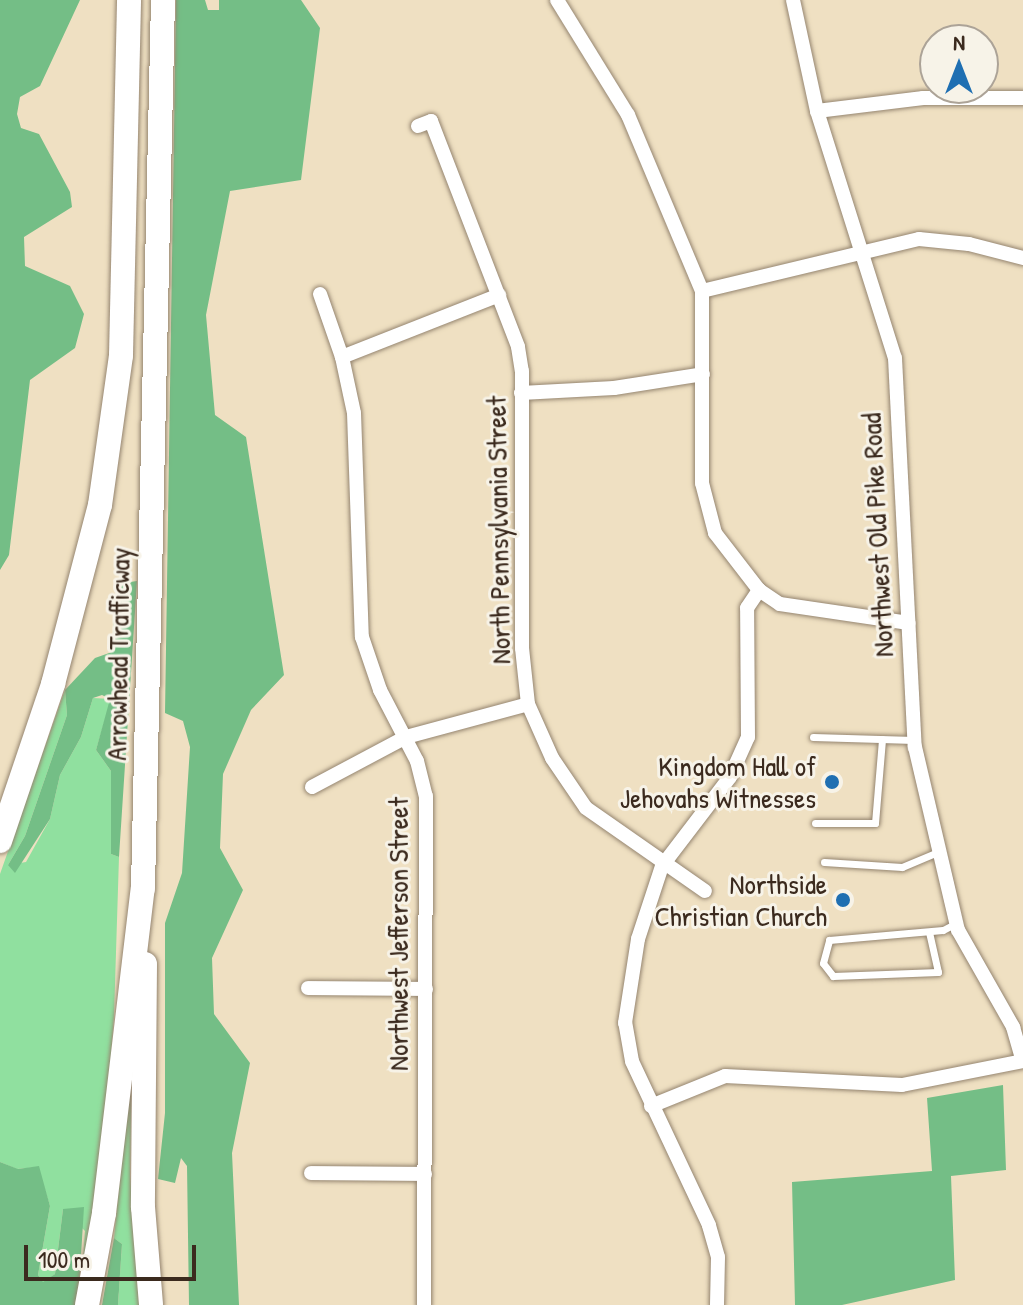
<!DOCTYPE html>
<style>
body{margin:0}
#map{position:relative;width:1023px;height:1305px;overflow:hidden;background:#efe0c2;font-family:"Patrick Hand",sans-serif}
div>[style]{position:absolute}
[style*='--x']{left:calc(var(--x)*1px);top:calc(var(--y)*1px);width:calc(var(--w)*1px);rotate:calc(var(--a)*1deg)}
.green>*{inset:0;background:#90e09f}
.forest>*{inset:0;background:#74be86}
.roads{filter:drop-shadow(0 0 2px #958570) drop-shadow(0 0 2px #958570)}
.lane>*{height:7px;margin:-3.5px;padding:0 3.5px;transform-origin:3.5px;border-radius:3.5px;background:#fff}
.street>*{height:14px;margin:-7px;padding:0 7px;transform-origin:7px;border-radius:7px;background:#fff}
.highway>*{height:24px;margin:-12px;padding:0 12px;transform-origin:12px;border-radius:12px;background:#fff}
.dots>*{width:22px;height:22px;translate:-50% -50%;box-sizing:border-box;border:4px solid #f7f3e8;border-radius:50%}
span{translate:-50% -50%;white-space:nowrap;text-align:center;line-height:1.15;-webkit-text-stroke:6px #f7f3e8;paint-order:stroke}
.street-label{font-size:28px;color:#3b2a1e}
.poi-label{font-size:28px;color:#3b2a1e}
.right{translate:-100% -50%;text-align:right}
.north{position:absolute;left:919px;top:24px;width:80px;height:80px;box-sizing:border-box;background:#f7f3e8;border:2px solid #aca397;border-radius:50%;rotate:0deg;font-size:22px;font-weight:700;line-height:32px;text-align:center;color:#3b2a1e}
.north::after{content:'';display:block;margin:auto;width:28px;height:36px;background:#1f6fb2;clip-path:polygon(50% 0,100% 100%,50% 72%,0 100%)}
.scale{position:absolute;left:24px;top:1245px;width:172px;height:36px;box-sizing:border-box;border:4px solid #3b2a1e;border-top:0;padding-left:10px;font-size:24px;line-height:28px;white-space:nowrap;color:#3b2a1e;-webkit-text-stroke:6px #f7f3e8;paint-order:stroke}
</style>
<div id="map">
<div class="green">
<i style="clip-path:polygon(65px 690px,67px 715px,25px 836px,8px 865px,26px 862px,50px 819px,60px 775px,81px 737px,93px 698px,111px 699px,96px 750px,111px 771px,111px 854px,119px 857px,114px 1016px,107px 1108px,81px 1291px,85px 1231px,63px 1209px,55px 1274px,43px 1283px,38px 1275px,50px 1206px,38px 1167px,17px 1169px,0 1162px,0 874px)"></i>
<i style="clip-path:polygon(132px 1058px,130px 1175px,139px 1305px,118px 1305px,122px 1244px,114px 1238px)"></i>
</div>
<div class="forest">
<i style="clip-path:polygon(0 0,80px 0,40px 86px,20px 97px,17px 114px,21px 128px,39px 134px,70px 192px,72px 207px,24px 237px,25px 266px,70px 286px,84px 314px,75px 348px,30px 380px,9px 555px,0 570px)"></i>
<i style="clip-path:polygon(176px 0,205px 0,208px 10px,219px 10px,219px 0,301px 0,320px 28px,301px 180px,230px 191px,206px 315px,215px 415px,246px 437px,284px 675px,251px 710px,223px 774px,220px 848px,243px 890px,212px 958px,214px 1014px,250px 1063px,232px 1153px,239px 1305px,189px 1305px,187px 1166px,181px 1158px,175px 1183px,158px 1179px,165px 1113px,165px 923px,182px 873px,190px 747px,183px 721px,165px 713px)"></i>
<i style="clip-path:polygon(137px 581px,119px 857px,111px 854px,111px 771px,96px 750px,110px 699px,102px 695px,93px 698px,81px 737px,60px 775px,50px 819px,15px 873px,8px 865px,25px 836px,67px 715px,65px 690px,95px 658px,112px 652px,115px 602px,123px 583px)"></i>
<i style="clip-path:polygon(1003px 1085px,1006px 1170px,951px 1176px,955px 1280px,842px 1305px,795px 1305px,792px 1182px,932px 1171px,927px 1098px)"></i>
<i style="clip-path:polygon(0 1162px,18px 1169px,39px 1166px,50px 1206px,38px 1275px,43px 1282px,55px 1274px,63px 1209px,84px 1207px,78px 1305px,0 1305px)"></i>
<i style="clip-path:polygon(114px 1238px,122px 1244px,118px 1305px,102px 1305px)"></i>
</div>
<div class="roads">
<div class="lane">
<i style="--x:813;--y:737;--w:101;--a:1.7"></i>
<i style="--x:815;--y:823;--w:60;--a:0"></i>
<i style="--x:875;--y:823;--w:84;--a:-85.2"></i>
<i style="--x:824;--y:862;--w:78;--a:3.7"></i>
<i style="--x:902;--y:867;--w:41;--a:-22.8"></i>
<i style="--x:929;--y:932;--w:41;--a:77.3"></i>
<i style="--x:938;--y:972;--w:105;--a:177.8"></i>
<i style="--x:833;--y:976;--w:16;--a:-128"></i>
<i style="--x:823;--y:963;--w:24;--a:-75"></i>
<i style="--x:829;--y:940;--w:114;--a:-5"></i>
<i style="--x:943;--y:930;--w:16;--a:-27"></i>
</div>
<div class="street">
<i style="--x:557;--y:0;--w:135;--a:58.3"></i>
<i style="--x:628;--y:115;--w:191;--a:67.2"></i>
<i style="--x:702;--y:291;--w:192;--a:90"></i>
<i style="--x:702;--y:483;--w:52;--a:75.4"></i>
<i style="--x:715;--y:533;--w:72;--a:52.3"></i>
<i style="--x:759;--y:590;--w:25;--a:34"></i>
<i style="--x:780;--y:604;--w:130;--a:8.4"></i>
<i style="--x:793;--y:0;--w:114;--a:77.8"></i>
<i style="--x:817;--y:111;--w:259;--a:72.5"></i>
<i style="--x:895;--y:358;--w:390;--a:87.1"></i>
<i style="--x:915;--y:747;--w:188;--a:76.8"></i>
<i style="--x:958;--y:930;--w:112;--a:60.4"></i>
<i style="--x:1013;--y:1027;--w:35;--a:74"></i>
<i style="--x:817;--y:111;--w:107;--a:-7"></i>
<i style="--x:923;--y:98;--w:100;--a:0"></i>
<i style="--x:418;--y:126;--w:14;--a:-21"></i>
<i style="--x:431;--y:121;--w:242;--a:68.9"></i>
<i style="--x:518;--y:347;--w:24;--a:81"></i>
<i style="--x:522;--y:371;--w:277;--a:90"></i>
<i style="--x:522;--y:648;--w:56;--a:83.9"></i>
<i style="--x:528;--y:704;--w:59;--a:66"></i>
<i style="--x:552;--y:758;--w:60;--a:55.8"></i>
<i style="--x:586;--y:808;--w:145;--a:34.9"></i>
<i style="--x:702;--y:291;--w:223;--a:-13.5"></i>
<i style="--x:919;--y:239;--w:50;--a:5.7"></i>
<i style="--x:969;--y:244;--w:56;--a:14.5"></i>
<i style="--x:320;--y:294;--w:67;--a:70.8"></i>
<i style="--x:342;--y:357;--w:57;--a:77.9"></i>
<i style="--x:354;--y:413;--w:224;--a:88"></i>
<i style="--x:362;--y:637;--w:56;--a:71.2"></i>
<i style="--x:380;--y:690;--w:80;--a:62.5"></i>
<i style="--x:417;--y:761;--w:36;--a:76"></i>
<i style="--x:426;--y:796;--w:509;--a:90.23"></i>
<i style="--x:342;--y:357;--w:169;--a:-21.5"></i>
<i style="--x:521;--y:393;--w:93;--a:-3.1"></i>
<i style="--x:614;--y:388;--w:90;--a:-8.9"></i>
<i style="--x:312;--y:787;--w:106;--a:-28"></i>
<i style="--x:406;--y:737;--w:126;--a:-15.1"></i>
<i style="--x:308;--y:988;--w:118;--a:0.5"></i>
<i style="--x:651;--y:1106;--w:80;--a:-22.1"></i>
<i style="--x:725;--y:1076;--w:177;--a:2.9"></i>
<i style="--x:902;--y:1085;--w:123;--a:-11.2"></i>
<i style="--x:311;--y:1173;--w:114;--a:0.5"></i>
<i style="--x:717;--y:1305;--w:48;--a:-88.8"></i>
<i style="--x:718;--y:1257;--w:33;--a:-106"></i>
<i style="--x:709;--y:1225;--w:181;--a:-115.2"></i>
<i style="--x:632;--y:1061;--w:39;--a:-100"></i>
<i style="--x:625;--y:1023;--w:85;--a:-81.2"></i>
<i style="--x:638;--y:939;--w:77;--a:-71.8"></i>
<i style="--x:662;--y:866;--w:112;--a:-52.6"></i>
<i style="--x:730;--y:777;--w:44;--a:-65.8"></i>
<i style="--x:748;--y:737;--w:129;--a:-90.4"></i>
<i style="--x:747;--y:608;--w:22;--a:-56"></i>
</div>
<div class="highway">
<i style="--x:0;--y:841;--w:166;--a:-71.3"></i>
<i style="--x:53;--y:684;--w:185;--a:-75.3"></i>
<i style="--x:100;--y:505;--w:151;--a:-82"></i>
<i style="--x:121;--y:355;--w:355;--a:-88.7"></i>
<i style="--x:145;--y:964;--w:243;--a:90.5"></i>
<i style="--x:143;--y:1207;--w:98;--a:85.3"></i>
<i style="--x:87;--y:1305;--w:94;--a:-79.5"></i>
<i style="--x:104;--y:1213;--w:327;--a:-83.2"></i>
<i style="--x:143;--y:888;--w:888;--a:-88.71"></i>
</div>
</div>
<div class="dots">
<i style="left:832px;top:782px;background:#1f6fb2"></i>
<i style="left:843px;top:900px;background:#1f6fb2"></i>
</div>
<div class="street-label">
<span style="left:498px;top:530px;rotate:-91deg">North Pennsylvania Street</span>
<span style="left:877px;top:535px;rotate:-93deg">Northwest Old Pike Road</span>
<span style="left:118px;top:654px;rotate:-89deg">Arrowhead Trafficway</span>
<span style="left:398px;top:934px;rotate:-90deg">Northwest Jefferson Street</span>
</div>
<div class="poi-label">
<span class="right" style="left:816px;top:782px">Kingdom Hall of<br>Jehovahs Witnesses</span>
<span class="right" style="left:827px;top:900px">Northside<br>Christian Church</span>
</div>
<div class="north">N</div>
<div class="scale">100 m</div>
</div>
